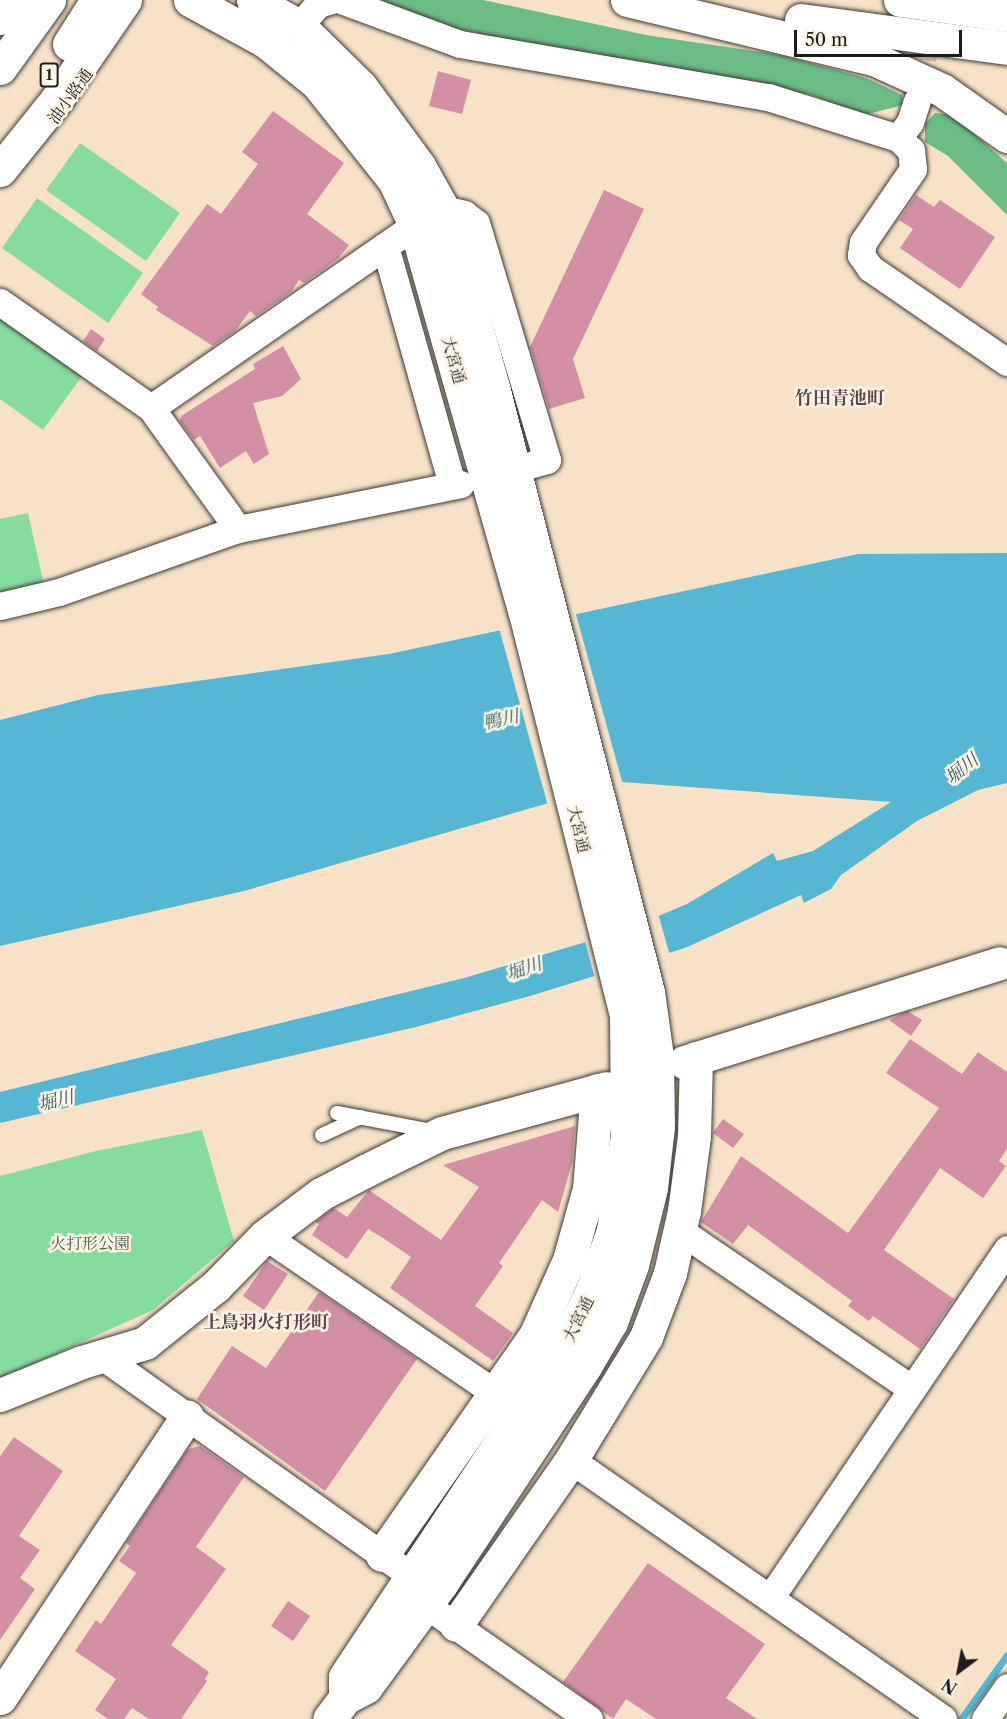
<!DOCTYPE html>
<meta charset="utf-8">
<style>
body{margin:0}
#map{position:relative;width:1007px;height:1719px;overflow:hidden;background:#f7e2c8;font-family:"Libre Caslon Text","Noto Serif JP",serif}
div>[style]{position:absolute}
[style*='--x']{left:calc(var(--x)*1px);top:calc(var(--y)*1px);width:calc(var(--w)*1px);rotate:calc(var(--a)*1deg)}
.green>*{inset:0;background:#86dc9f}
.forest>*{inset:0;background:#6cbc86}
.water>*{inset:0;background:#55b7d3}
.pier>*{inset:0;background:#f7e2c8}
.stream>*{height:7px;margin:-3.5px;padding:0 3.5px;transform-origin:3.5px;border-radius:3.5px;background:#55b7d3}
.building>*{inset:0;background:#d390a5}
.minor-tunnel>*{height:27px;margin-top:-13.5px;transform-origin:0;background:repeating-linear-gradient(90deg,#cbbaa6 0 27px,transparent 0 41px)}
.roads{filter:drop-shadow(0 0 2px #3d3a36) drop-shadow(0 0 2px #3d3a36)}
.service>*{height:14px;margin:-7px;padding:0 7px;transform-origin:7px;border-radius:7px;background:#fff}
.minor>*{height:27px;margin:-13.5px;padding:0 13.5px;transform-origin:13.5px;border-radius:13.5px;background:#fff}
.tertiary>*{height:33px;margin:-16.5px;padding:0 16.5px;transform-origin:16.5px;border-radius:16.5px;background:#fff}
.motorway>*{height:33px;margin:-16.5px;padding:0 16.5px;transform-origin:16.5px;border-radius:16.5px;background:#fff}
span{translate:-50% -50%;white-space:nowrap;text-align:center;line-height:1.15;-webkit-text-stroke:5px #fcf5e5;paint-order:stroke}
.shield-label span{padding:2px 4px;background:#fcf5e5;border:2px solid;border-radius:4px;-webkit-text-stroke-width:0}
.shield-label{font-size:15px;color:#1c1c1c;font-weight:700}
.street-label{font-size:16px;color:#1c1c1c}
.park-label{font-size:16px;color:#415f4a}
.neighbourhood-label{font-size:18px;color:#5c454c;font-weight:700}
.water-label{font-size:18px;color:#335a65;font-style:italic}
.north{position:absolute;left:929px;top:1641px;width:60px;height:60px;-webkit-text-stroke:4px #fcf5e5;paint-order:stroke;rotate:212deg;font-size:16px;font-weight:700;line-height:24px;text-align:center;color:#1c1c1c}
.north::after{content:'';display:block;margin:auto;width:21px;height:27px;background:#1c1c1c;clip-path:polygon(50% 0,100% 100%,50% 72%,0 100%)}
.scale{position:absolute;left:794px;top:30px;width:168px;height:27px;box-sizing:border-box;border:3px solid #1c1c1c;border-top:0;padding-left:8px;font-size:18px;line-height:21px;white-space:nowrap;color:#1c1c1c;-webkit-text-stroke:4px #fcf5e5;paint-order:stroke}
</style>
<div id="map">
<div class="green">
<i style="clip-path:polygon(80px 143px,180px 213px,146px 261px,46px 190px)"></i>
<i style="clip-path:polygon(37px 198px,143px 273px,108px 323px,2px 248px)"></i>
<i style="clip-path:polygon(0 311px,85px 372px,43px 430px,0 399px)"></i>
<i style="clip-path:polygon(28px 513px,44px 585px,0 595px,0 519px)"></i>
<i style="clip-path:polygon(202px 1130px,234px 1241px,153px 1310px,0 1379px,0 1176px,96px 1151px)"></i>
</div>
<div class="forest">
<i style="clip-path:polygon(363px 0,483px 0,646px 35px,780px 55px,866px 78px,902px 95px,903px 105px,864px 115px,815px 96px,755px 82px,491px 36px,436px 24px)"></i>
<i style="clip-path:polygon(935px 113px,953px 115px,1007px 163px,1007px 215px,948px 156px,925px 142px,925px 124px)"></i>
</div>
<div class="water">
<i style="clip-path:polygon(1007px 553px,1007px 783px,978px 790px,917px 821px,841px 875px,831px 889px,804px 903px,801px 895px,685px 948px,530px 996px,416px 1027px,0 1123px,0 1092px,464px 978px,620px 932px,687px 904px,773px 853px,777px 861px,813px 851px,891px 802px,622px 782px,244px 891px,0 946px,0 720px,98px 695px,389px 654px,858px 554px)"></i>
</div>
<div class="pier">
<i style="clip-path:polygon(575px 611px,623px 785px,548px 806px,499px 628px)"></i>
<i style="clip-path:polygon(658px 913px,670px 956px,595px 979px,585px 941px)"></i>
</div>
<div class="stream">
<i style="--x:961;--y:1719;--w:79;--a:-54.3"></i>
</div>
<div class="building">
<i style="clip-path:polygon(438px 71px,471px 80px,462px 114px,429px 106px)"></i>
<i style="clip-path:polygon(273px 111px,344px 163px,307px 214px,349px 245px,339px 258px,304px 283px,299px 280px,291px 292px,256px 316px,250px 311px,236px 330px,213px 346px,156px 310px,158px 307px,141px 294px,207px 204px,221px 214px,258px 164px,242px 152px)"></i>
<i style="clip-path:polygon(604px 190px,644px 209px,573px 359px,585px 398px,549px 409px,530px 347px)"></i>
<i style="clip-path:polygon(916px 195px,934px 207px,940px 200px,995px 237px,960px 289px,900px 248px,913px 229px,899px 220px)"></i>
<i style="clip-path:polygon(91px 329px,105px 339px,97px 351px,83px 341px)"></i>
<i style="clip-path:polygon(283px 346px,301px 379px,282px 396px,253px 403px,269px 454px,254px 464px,246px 451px,220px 468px,200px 436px,194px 440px,180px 421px,181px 416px,255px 369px,253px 364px)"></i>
<i style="clip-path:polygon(908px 1011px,922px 1020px,911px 1036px,889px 1020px)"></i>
<i style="clip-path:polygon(910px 1039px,962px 1074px,978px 1052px,1007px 1072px,1007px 1149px,999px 1161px,1006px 1166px,983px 1198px,940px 1168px,884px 1250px,954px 1299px,920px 1349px,873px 1316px,869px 1321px,848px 1306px,852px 1301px,748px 1225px,733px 1244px,701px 1222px,741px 1156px,848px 1233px,939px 1108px,886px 1073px)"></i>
<i style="clip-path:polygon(723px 1119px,744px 1134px,733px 1148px,713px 1133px)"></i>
<i style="clip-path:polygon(575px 1126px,572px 1163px,558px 1212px,542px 1200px,499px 1263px,503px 1266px,475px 1306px,513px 1333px,493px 1361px,390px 1288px,411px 1257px,383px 1238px,368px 1229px,347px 1259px,312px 1235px,319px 1224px,315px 1222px,334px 1208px,347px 1217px,369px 1190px,441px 1240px,479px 1187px,443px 1165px)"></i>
<i style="clip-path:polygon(267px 1261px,288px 1274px,264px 1310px,243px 1296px)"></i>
<i style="clip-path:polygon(319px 1292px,417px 1359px,325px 1491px,197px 1399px,232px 1346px,266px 1368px)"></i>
<i style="clip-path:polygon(14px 1437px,63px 1471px,19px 1536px,40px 1550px,20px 1578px,35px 1589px,0 1640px,0 1456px)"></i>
<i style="clip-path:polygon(200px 1446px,244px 1477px,196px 1547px,226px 1569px,171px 1645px,209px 1672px,205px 1679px,207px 1681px,181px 1719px,149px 1719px,132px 1708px,124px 1719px,108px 1719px,95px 1710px,116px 1679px,75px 1651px,96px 1620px,101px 1624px,136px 1573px,119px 1561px,130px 1546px,126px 1543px,188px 1449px)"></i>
<i style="clip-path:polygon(648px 1563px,765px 1644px,726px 1698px,757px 1719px,656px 1719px,626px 1699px,613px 1719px,563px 1682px)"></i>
<i style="clip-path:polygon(288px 1601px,310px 1616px,293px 1641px,271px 1626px)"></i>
</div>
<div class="minor-tunnel">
<i style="--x:917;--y:100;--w:85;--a:-81.9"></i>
</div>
<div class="roads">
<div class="service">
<i style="--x:337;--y:1113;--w:96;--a:10.8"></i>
<i style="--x:322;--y:1135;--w:43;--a:-24.8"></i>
</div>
<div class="minor">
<i style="--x:341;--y:0;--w:127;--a:20.3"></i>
<i style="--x:460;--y:44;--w:313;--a:9.8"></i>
<i style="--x:768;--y:97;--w:136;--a:17.5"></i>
<i style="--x:898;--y:138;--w:18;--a:43"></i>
<i style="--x:911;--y:150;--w:19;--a:84"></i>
<i style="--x:913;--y:169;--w:88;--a:124.4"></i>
<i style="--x:863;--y:242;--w:13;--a:99"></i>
<i style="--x:861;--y:255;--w:16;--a:55"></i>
<i style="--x:870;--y:268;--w:166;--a:34.5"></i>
<i style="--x:299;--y:26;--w:29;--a:-49"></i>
<i style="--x:318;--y:4;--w:15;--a:-16"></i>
<i style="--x:898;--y:138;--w:20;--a:-53"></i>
<i style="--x:910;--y:122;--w:22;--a:-72"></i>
<i style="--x:443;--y:209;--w:22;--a:13"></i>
<i style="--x:464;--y:214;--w:15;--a:37"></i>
<i style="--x:476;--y:223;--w:247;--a:73.3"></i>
<i style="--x:547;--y:460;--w:15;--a:164"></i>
<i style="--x:385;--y:246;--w:248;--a:74.3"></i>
<i style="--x:0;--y:302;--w:184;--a:35.1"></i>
<i style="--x:151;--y:408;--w:149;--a:54.3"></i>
<i style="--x:151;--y:408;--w:321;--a:-34.7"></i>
<i style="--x:0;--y:606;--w:61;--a:-13.3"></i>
<i style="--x:59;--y:592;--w:190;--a:-19.4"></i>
<i style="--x:238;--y:529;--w:227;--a:-11.4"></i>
<i style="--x:679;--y:1230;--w:282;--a:34.3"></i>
<i style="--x:265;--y:1236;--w:278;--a:34.3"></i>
<i style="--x:102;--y:1356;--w:382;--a:35.4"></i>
<i style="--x:571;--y:1460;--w:453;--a:34.8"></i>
<i style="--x:770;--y:1598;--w:422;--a:-55.8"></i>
<i style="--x:426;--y:1605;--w:199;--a:35"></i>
<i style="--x:985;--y:1719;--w:39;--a:-55"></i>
</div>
<div class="tertiary">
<i style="--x:190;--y:0;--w:85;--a:28.7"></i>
<i style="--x:265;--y:41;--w:67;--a:38.9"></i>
<i style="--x:317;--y:83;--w:124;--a:51.6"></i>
<i style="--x:394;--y:180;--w:50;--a:65"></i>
<i style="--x:415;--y:225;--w:403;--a:74.2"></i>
<i style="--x:525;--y:613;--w:414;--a:75.9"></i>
<i style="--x:626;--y:1014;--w:122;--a:89.5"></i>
<i style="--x:627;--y:1136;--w:95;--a:98.5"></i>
<i style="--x:613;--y:1230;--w:61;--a:109"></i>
<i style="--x:593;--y:1288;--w:59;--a:115.3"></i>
<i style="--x:568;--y:1341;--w:403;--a:123.6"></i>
<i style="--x:345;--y:1677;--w:21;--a:90"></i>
<i style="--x:253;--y:0;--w:53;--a:29.5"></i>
<i style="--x:299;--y:26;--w:87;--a:44.5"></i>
<i style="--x:361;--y:87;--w:98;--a:53.7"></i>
<i style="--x:419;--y:166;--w:49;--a:60.8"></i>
<i style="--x:443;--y:209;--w:189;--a:74.3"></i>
<i style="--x:494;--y:391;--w:620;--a:75.63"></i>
<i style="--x:648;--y:992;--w:66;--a:82.1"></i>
<i style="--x:657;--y:1057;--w:69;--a:89.2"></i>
<i style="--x:658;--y:1126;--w:62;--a:96.4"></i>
<i style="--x:651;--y:1188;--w:79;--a:103.9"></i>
<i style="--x:632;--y:1265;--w:61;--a:110.2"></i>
<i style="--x:611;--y:1322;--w:53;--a:120.4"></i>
<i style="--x:584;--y:1368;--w:259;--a:123.5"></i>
<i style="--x:441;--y:1584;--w:127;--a:126.1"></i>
<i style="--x:366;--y:1687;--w:24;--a:152"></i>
<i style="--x:345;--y:1698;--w:26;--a:127"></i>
<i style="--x:684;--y:1062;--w:330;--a:-17.4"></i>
<i style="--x:0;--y:1395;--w:88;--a:-21.9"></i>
<i style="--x:82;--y:1362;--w:66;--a:-16.8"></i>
<i style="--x:145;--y:1343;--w:90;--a:-38.7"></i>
<i style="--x:215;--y:1287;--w:71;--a:-45.6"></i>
<i style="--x:265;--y:1236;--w:70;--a:-36.9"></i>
<i style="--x:321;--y:1194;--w:50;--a:-27.6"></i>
<i style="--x:365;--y:1171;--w:86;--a:-26.3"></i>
<i style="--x:442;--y:1133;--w:170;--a:-15.3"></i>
<i style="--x:382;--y:1555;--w:267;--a:-55.1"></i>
<i style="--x:535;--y:1336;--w:83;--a:-65.9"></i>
<i style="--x:569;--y:1260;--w:74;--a:-74.3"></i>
<i style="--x:589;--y:1189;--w:99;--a:-85.4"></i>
<i style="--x:456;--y:1625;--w:201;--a:-55.1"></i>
<i style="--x:571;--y:1460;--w:144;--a:-58.6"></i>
<i style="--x:646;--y:1337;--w:68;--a:-69.4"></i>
<i style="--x:670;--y:1273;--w:64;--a:-77.3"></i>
<i style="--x:684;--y:1211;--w:76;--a:-82.4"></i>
<i style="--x:694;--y:1136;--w:78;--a:-88.5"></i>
<i style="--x:0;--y:1698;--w:338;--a:-56.4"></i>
</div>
<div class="motorway">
<i style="--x:627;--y:0;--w:256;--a:13.5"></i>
<i style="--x:876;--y:60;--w:72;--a:24.4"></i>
<i style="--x:942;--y:90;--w:80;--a:35.3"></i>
<i style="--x:900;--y:0;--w:108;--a:8"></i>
<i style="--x:0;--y:18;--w:22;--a:-54"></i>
<i style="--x:801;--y:20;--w:208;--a:7.7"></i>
<i style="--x:69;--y:44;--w:52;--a:-57.5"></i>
<i style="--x:0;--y:68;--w:84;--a:-54.2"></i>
<i style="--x:0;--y:170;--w:91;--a:-51.2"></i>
<i style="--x:57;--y:99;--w:120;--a:-55.5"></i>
</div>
</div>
<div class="shield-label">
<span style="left:49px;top:75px">1</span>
</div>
<div class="street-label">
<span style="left:70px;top:96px;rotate:-54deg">油小路通</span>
<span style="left:454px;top:360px;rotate:74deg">大宮通</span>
<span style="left:579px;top:829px;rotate:76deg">大宮通</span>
<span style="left:578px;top:1319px;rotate:-64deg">大宮通</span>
</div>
<div class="park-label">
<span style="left:90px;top:1243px">火打形公園</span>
</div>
<div class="neighbourhood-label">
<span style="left:840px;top:398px">竹田青池町</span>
<span style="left:266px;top:1322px">上鳥羽火打形町</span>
</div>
<div class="water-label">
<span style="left:501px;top:720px;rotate:-13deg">鴨川</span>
<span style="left:962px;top:769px;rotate:-39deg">堀川</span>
<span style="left:524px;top:969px;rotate:-19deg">堀川</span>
<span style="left:56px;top:1101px;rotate:-14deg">堀川</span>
</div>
<div class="north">N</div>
<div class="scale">50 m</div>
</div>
